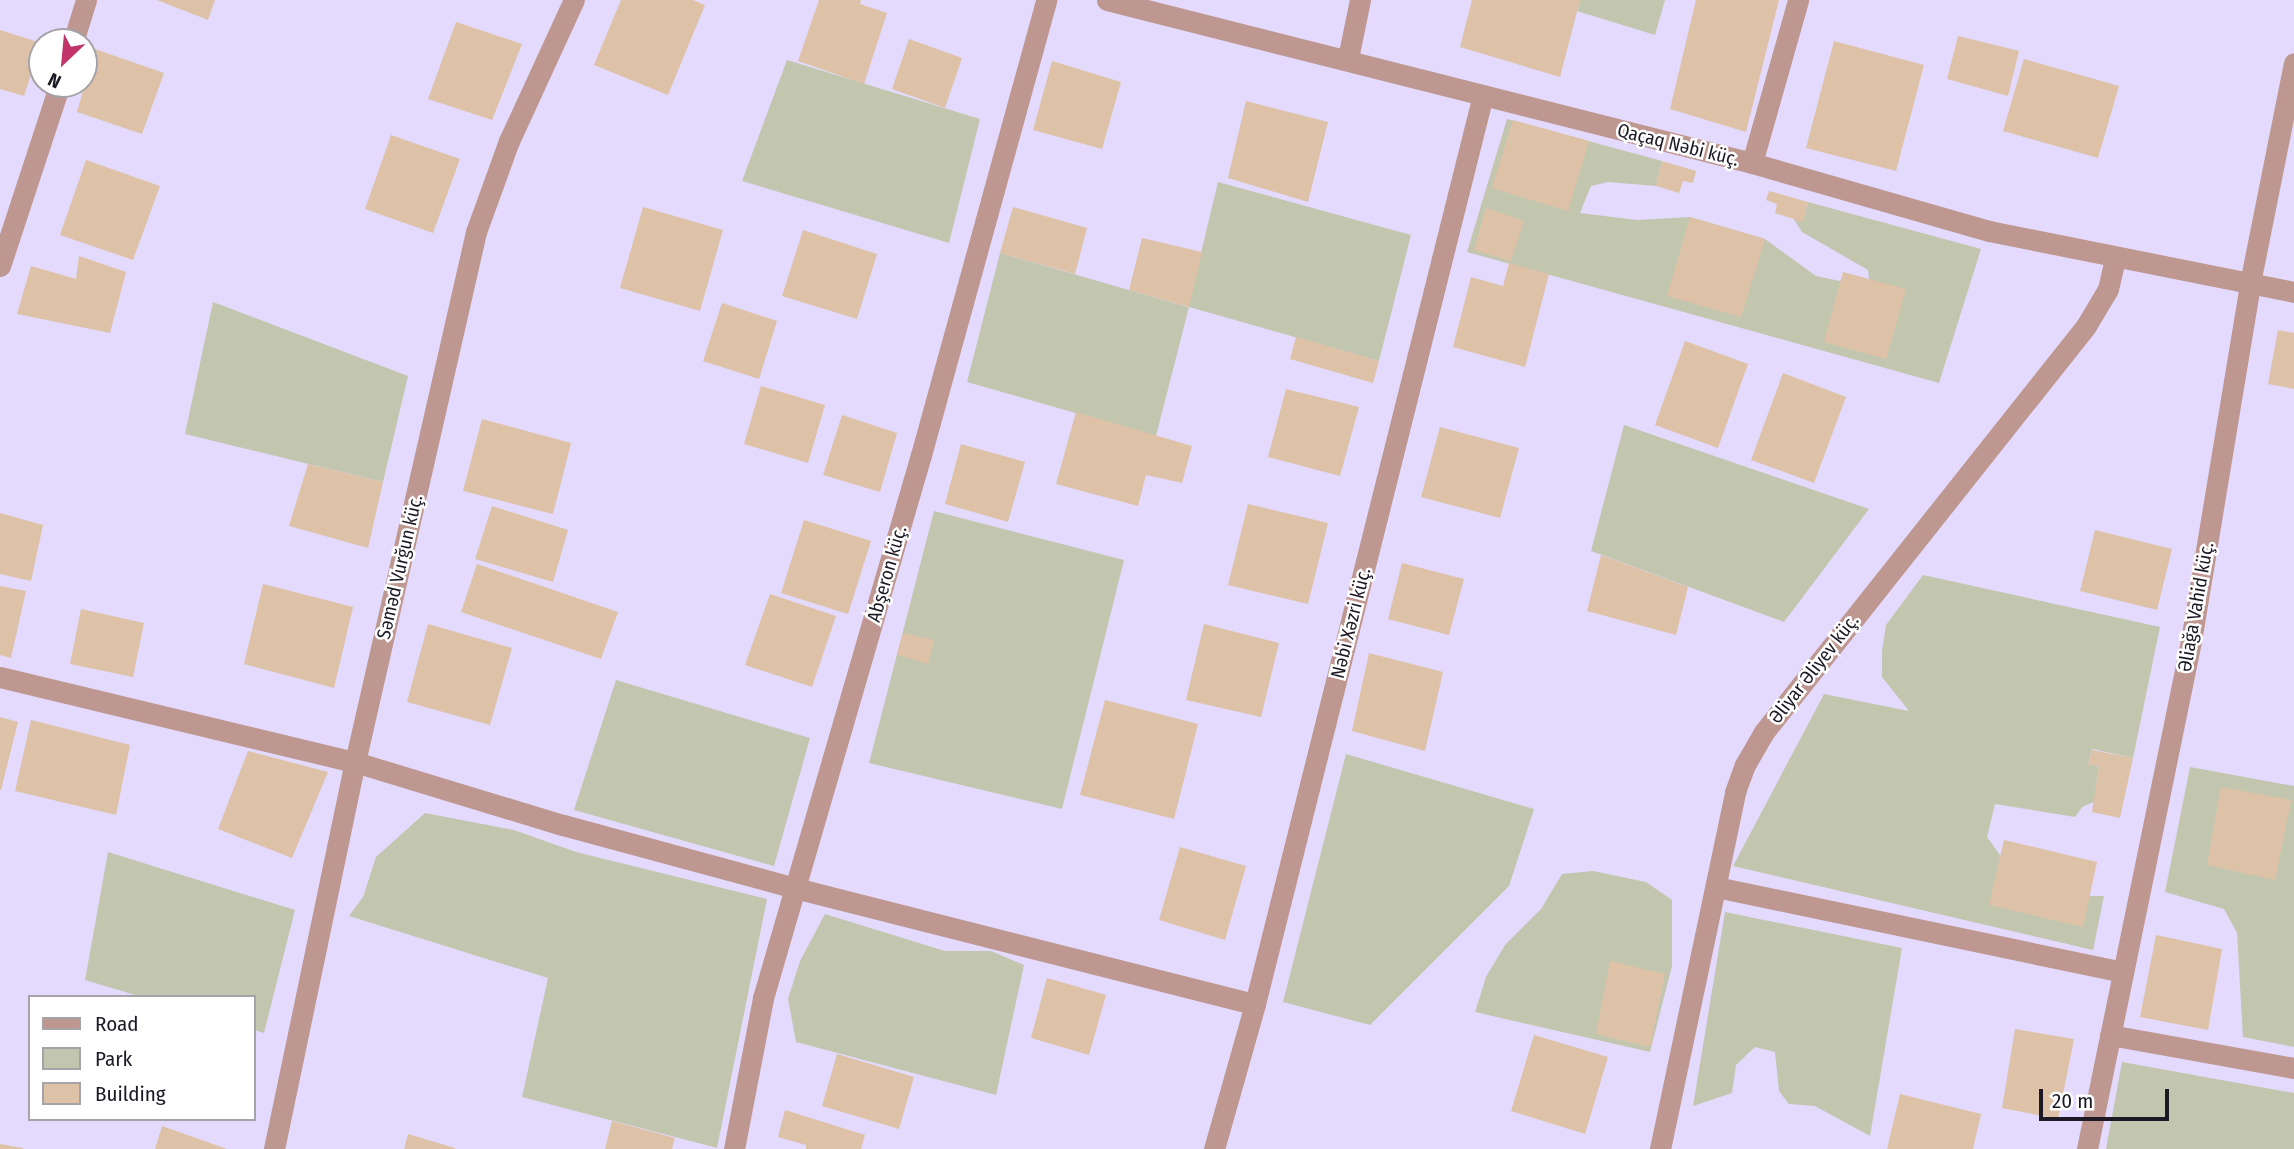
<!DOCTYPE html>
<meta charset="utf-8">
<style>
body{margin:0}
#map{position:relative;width:2294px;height:1149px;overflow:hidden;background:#e3dafd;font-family:"Fira Sans Condensed",sans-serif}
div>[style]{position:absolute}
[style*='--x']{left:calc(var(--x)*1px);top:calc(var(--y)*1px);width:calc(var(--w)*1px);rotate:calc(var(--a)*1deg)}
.green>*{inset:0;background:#c3c6af}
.building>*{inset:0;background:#ddc2a8}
.minor>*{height:21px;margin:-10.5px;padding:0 10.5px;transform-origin:10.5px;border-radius:10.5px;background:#bd9790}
span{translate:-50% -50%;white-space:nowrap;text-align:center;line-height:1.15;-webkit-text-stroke:5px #fff;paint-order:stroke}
.street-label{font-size:19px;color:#1d1a26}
.legend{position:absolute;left:28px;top:995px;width:228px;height:126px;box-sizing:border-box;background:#fff;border:2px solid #a5a3a8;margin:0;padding:9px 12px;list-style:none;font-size:21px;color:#1d1a26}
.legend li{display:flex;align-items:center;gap:14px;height:35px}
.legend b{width:35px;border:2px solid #a5a3a8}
.north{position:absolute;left:28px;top:28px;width:70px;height:70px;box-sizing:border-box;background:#fff;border:2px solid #a5a3a8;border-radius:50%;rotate:206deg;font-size:19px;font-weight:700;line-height:28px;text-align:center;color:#1d1a26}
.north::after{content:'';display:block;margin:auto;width:24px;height:32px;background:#c1356a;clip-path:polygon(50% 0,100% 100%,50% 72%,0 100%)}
.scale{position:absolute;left:2039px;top:1089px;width:130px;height:32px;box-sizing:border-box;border:4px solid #1d1a26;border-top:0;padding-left:9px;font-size:21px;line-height:24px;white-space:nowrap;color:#1d1a26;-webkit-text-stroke:5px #fff;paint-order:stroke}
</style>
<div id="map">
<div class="green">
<i style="clip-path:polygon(1580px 0,1665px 0,1655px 35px,1577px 11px)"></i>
<i style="clip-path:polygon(787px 60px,980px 119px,949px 243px,742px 181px)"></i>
<i style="clip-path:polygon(1507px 119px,1662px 161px,1656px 186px,1608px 182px,1591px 186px,1580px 213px,1637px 220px,1690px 217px,1765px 239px,1816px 276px,1840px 281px,1869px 279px,1868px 270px,1802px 232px,1793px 218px,1803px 221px,1808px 202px,1981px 249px,1939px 383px,1467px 252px)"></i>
<i style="clip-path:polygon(1218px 182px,1411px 235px,1379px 361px,1189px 307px,1156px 436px,967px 382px,1000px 253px,1188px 307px)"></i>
<i style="clip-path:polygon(213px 302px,408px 376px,383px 482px,185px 434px)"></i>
<i style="clip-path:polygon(1624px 425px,1869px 509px,1784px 622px,1591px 551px)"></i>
<i style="clip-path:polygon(934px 511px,1124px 560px,1062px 809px,869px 763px)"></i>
<i style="clip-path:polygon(1923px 575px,2160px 627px,2133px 758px,2092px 749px,2088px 764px,2099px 766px,2094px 802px,2082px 807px,2075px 817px,1995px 804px,1987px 837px,2000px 855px,2089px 896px,2104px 896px,2093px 950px,1733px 866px,1824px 694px,1909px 711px,1882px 677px,1882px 651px,1886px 625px)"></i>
<i style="clip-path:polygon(616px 680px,810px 738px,774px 866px,574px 810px)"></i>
<i style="clip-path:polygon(1346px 754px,1534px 809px,1509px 886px,1370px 1025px,1283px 1002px)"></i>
<i style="clip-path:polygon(2190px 767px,2294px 786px,2294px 1047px,2243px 1037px,2237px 933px,2224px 909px,2165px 892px)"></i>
<i style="clip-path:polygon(425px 813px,514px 830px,576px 852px,767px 899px,717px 1148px,522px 1097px,548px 978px,349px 916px,363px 897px,376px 857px)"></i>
<i style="clip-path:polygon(108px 852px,295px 910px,264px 1033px,254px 1030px,254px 997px,142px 997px,85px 980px)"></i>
<i style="clip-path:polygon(1593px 871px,1646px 882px,1672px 900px,1672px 966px,1650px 1052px,1475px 1012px,1486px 977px,1505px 945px,1541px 909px,1562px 874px)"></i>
<i style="clip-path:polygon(1725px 912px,1902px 948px,1870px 1136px,1815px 1106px,1789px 1104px,1779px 1091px,1775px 1052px,1755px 1047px,1736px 1065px,1732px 1093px,1693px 1106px)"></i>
<i style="clip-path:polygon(825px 914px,945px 951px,991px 951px,1024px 965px,996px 1095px,796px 1042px,788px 999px,800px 961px)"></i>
<i style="clip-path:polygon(2122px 1062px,2294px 1093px,2294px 1149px,2106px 1149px)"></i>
</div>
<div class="building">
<i style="clip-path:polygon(157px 0,215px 0,208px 20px)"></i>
<i style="clip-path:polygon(621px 0,693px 0,705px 5px,668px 95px,594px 65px)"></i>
<i style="clip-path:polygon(819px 0,861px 0,860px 4px,887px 13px,864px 84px,798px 61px)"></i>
<i style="clip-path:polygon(1472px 0,1580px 0,1560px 77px,1460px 47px)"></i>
<i style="clip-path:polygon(1696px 0,1779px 0,1746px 132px,1670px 109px)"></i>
<i style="clip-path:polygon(456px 22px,522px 44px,492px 120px,428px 99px)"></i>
<i style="clip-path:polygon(0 30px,41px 43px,24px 96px,0 89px)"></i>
<i style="clip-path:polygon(1958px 36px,2019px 51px,2008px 96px,1947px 79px)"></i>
<i style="clip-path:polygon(909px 39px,962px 58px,945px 108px,892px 89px)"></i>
<i style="clip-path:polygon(1834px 41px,1924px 65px,1896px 171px,1806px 148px)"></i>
<i style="clip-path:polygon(95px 49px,164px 73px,142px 134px,77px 112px)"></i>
<i style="clip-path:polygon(2024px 59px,2119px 86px,2098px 158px,2003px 131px)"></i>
<i style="clip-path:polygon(1052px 61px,1121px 82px,1102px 149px,1033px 130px)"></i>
<i style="clip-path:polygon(1246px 101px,1328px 122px,1308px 202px,1228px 178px)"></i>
<i style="clip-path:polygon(1513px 120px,1589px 141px,1568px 211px,1492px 188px)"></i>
<i style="clip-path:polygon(391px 135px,460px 159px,433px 233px,365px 209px)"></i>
<i style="clip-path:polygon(86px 160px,160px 186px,133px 260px,60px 235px)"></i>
<i style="clip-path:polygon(1662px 161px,1696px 171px,1693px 183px,1683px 181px,1679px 193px,1656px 186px)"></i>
<i style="clip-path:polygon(1769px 191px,1808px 202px,1803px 222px,1775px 213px,1777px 204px,1766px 200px)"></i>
<i style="clip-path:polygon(643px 207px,723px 230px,700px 311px,620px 288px)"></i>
<i style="clip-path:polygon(1013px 207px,1087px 228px,1075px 274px,1000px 253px)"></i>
<i style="clip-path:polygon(1486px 208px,1524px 221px,1511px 261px,1474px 250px)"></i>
<i style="clip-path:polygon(1690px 217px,1765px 239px,1741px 317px,1667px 296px)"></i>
<i style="clip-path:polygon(803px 230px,877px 254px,857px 319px,782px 296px)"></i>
<i style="clip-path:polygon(1142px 238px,1202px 252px,1189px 307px,1129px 290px)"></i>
<i style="clip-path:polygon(79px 256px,126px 272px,110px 333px,17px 314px,31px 266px,76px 279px)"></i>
<i style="clip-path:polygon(1509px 263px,1549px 274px,1525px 367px,1453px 347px,1471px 277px,1503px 286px)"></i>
<i style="clip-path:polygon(1843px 272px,1906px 289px,1886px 359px,1824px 342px)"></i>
<i style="clip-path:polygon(722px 303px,777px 321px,759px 379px,703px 361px)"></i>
<i style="clip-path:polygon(2278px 330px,2294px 333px,2294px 389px,2268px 384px)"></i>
<i style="clip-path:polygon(1296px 337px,1379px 361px,1373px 383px,1290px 359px)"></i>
<i style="clip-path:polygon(1685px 341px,1748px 364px,1718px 448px,1655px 425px)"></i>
<i style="clip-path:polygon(1783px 373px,1846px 397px,1814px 483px,1751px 460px)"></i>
<i style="clip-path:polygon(761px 386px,825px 405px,808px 463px,744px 444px)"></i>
<i style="clip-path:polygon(1286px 389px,1359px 407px,1340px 476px,1268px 457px)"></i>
<i style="clip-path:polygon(1076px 412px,1192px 446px,1182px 483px,1146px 475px,1138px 506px,1056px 484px)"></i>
<i style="clip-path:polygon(842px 415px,897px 433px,880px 492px,823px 475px)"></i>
<i style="clip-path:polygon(482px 419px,571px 443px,553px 514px,463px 491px)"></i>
<i style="clip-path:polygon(1440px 427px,1519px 448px,1500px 518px,1421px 497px)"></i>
<i style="clip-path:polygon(961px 444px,1025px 462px,1008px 522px,945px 504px)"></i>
<i style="clip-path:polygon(308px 464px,383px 482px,368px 548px,289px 526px)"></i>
<i style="clip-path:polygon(1248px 504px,1328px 523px,1308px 604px,1228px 585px)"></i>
<i style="clip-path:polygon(492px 506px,568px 530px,553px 582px,475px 559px)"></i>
<i style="clip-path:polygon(0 513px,43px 525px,31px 581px,0 574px)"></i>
<i style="clip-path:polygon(804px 520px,871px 541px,848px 614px,781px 593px)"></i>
<i style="clip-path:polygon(2095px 530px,2172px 549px,2157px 610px,2080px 591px)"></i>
<i style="clip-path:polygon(1601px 555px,1688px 587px,1676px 635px,1587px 611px)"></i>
<i style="clip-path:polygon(1402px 563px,1464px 579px,1449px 635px,1388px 619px)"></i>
<i style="clip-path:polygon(477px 564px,618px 612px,601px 659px,461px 612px)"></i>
<i style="clip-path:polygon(263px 584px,353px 607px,334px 688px,244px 664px)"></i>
<i style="clip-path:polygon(0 586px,26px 591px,11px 658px,0 655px)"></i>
<i style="clip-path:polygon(770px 594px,836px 616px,812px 687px,745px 665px)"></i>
<i style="clip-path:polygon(81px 609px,144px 623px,133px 677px,70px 664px)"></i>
<i style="clip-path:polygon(428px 624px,512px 648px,490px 725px,407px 702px)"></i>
<i style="clip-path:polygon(1204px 624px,1279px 643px,1261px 717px,1186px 700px)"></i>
<i style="clip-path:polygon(903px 633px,934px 640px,928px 664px,897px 655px)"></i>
<i style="clip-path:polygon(1369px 653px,1443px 672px,1425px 751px,1352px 731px)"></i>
<i style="clip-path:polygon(1105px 700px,1198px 724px,1174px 819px,1080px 795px)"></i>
<i style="clip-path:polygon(0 717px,18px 722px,1px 790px,0 790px)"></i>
<i style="clip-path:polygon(31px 720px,130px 745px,116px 815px,15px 791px)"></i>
<i style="clip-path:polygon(2092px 750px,2133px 758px,2120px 818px,2092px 812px,2099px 766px,2088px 764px)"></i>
<i style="clip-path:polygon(248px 751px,328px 772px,292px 858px,218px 829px)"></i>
<i style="clip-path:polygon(2221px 787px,2291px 800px,2275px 880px,2207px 865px)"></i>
<i style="clip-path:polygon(2004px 840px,2097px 862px,2083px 927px,1989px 905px)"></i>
<i style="clip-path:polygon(1180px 847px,1246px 866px,1225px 940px,1159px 920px)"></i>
<i style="clip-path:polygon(2156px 935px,2222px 949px,2208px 1030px,2140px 1017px)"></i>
<i style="clip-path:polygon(1610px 961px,1665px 974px,1650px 1047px,1596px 1034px)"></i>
<i style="clip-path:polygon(1047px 978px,1106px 995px,1089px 1055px,1031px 1038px)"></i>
<i style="clip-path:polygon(2015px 1029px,2074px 1039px,2058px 1119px,2002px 1108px)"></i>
<i style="clip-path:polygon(1534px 1035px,1608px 1057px,1585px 1134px,1511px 1111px)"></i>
<i style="clip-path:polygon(837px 1054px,914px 1077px,899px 1129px,822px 1106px)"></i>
<i style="clip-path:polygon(1900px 1094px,1981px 1114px,1973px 1149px,1887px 1149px)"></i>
<i style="clip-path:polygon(785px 1110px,865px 1135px,861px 1149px,806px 1149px,806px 1145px,778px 1137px)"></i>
<i style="clip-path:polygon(612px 1121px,675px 1138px,672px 1149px,605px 1149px)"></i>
<i style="clip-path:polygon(162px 1126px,227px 1149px,155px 1149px)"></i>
<i style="clip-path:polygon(408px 1134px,455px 1148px,455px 1149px,404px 1149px)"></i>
<i style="clip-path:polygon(0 1144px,23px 1148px,23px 1149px,0 1149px)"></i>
</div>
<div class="minor">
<i style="--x:1107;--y:0;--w:665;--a:14.18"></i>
<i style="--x:1752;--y:163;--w:247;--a:16"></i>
<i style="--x:1989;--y:231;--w:311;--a:11.3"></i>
<i style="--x:73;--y:42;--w:44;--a:-72.8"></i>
<i style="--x:1348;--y:58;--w:59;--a:-78.3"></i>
<i style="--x:1752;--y:163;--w:169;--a:-74.2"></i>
<i style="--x:0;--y:266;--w:192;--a:-71.8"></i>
<i style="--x:0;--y:677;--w:365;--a:13.5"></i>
<i style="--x:355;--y:762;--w:217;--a:16.9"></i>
<i style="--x:563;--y:825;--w:240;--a:15.2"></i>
<i style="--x:795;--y:888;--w:474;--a:14.2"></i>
<i style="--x:1716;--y:887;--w:416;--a:11.8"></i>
<i style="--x:2110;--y:1035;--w:187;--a:10.2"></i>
<i style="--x:274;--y:1149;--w:395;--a:-78.2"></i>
<i style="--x:355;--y:762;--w:544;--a:-77.14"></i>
<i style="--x:476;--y:232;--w:97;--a:-70.1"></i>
<i style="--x:509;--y:141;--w:155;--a:-65.3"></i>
<i style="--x:734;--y:1149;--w:154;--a:-79.1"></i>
<i style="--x:763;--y:998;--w:566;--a:-73.78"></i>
<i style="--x:921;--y:455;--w:472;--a:-74.6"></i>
<i style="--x:1214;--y:1149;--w:151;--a:-74.2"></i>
<i style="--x:1255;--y:1004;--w:937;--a:-75.92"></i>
<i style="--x:1660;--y:1149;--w:365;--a:-78.1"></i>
<i style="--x:1735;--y:792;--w:29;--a:-70"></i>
<i style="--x:1745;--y:765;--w:38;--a:-60"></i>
<i style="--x:1764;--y:732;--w:518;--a:-51.58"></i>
<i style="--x:2086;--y:326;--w:43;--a:-59.3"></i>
<i style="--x:2108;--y:289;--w:31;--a:-77"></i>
<i style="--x:2087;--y:1149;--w:519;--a:-78.43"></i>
<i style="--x:2191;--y:641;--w:363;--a:-80.6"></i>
<i style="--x:2250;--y:283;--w:224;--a:-78.7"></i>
</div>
<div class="street-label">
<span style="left:1678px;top:145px;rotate:14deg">Qaçaq Nəbi küç.</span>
<span style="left:400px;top:567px;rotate:-77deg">Səməd Vurğun küç.</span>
<span style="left:887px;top:574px;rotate:-74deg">Abşeron küç.</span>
<span style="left:2196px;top:607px;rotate:-80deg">Əliağa Vahid küç.</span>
<span style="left:1351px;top:623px;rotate:-76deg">Nəbi Xəzri küç.</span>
<span style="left:1814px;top:669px;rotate:-52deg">Əliyar Əliyev küç.</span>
</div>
<ul class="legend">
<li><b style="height:9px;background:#bd9790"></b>Road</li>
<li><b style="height:19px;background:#c3c6af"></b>Park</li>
<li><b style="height:19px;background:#ddc2a8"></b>Building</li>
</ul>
<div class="north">N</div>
<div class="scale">20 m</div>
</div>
